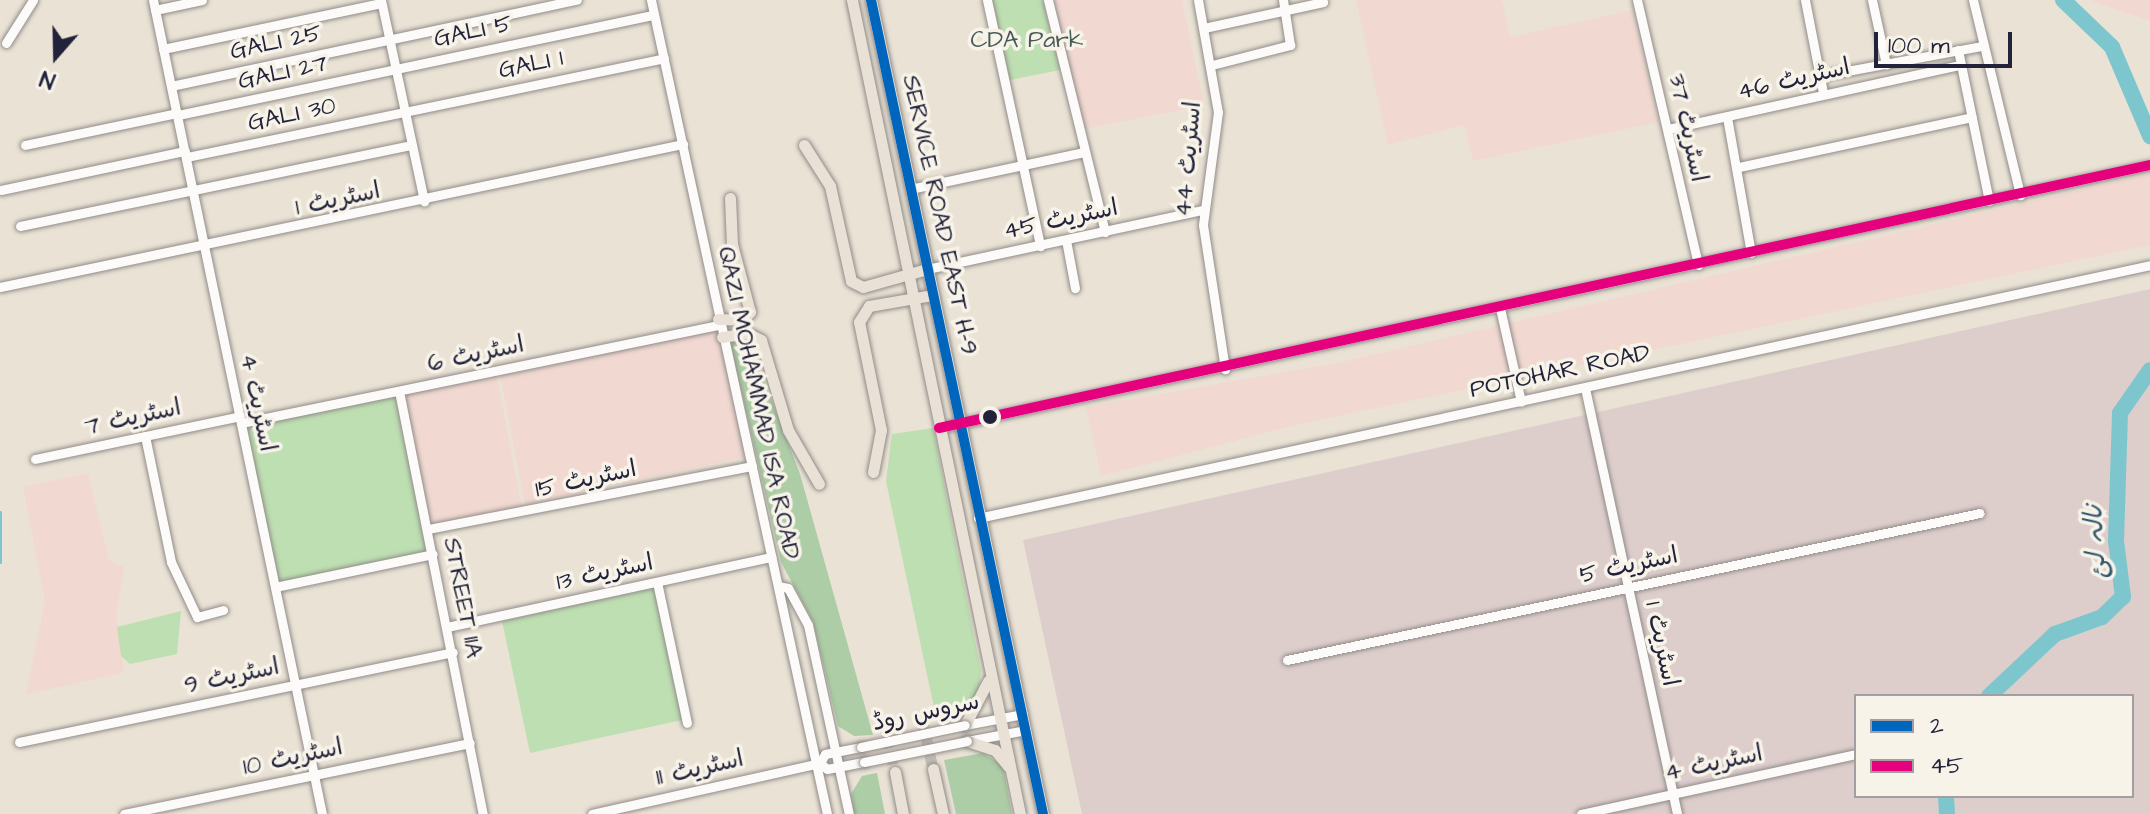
<!DOCTYPE html>
<meta charset="utf-8">
<style>
body{margin:0}
#map{position:relative;width:2150px;height:814px;overflow:hidden;background:#eae2d5;font-family:"Architects Daughter","Playpen Sans Arabic",sans-serif}
div>[style]{position:absolute}
[style*='--x']{left:calc(var(--x)*1px);top:calc(var(--y)*1px);width:calc(var(--w)*1px);rotate:calc(var(--a)*1deg)}
.built>*{inset:0;background:#f1d8d1}
.industrial>*{inset:0;background:#ddcecc}
.green>*{inset:0;background:#bddfb1}
.forest>*{inset:0;background:#accda5}
.stream>*{height:3px;margin:-1.5px;padding:0 1.5px;transform-origin:1.5px;border-radius:1.5px;background:#7dc6cd}
.river>*{height:16px;margin:-8px;padding:0 8px;transform-origin:8px;border-radius:8px;background:#7dc6cd}
.major-tunnel>*{height:11px;margin-top:-5.5px;transform-origin:0;background:repeating-linear-gradient(90deg,#c2bcb6 0 11px,transparent 0 16.5px)}
.roads{filter:drop-shadow(0 0 2px #908c89) drop-shadow(0 0 2px #908c89)}
.minor>*{height:9px;margin:-4.5px;padding:0 4.5px;transform-origin:4.5px;border-radius:4.5px;background:#fcfbf9}
.major>*{height:11px;margin:-5.5px;padding:0 5.5px;transform-origin:5.5px;border-radius:5.5px;background:#e9e1d5}
.bridges{filter:drop-shadow(0 0 2px #908c89) drop-shadow(0 0 2px #908c89)}
.minor-bridge>*{height:9px;margin:-4.5px;padding:0 4.5px;transform-origin:4.5px;border-radius:4.5px;background:#fcfbf9}
.bus-1>*{height:10px;margin:-5px;padding:0 5px;transform-origin:5px;border-radius:5px;background:#0065bd}
.bus-2>*{height:10px;margin:-5px;padding:0 5px;transform-origin:5px;border-radius:5px;background:#e5007d}
.dots>*{width:22px;height:22px;translate:-50% -50%;box-sizing:border-box;border:4px solid #f7f3e8;border-radius:50%}
span{translate:-50% -50%;white-space:nowrap;text-align:center;line-height:1.15;-webkit-text-stroke:7px #f7f3e8;paint-order:stroke}
.street-label{font-size:24px;color:#22223b}
.park-label{font-size:24px;color:#465a56}
.water-label{font-size:26px;color:#31576d;font-style:italic}
.legend{position:absolute;left:1854px;top:694px;width:280px;height:104px;box-sizing:border-box;background:#f7f3e8;border:2px solid #a29fa3;margin:0;padding:10px 14px;list-style:none;font-size:24px;color:#22223b}
.legend li{display:flex;align-items:center;gap:16px;height:40px}
.legend b{width:40px;border:2px solid #a29fa3}
.north{position:absolute;left:16px;top:16px;width:80px;height:80px;-webkit-text-stroke:6px #f7f3e8;paint-order:stroke;rotate:200deg;font-size:22px;font-weight:700;line-height:32px;text-align:center;color:#22223b}
.north::after{content:'';display:block;margin:auto;width:28px;height:36px;background:#22223b;clip-path:polygon(50% 0,100% 100%,50% 72%,0 100%)}
.scale{position:absolute;left:1874px;top:32px;width:138px;height:36px;box-sizing:border-box;border:4px solid #22223b;border-top:0;padding-left:10px;font-size:24px;line-height:28px;white-space:nowrap;color:#22223b;-webkit-text-stroke:6px #f7f3e8;paint-order:stroke}
</style>
<div id="map">
<div class="built">
<i style="clip-path:polygon(1051px 0,1182px 0,1204px 105px,1079px 130px)"></i>
<i style="clip-path:polygon(1356px 0,1502px 0,1510px 37px,1632px 10px,1659px 122px,1473px 161px,1464px 125px,1388px 145px)"></i>
<i style="clip-path:polygon(2093px 0,2150px 0,2150px 21px,2094px 2px)"></i>
<i style="clip-path:polygon(2150px 174px,2150px 245px,1296px 425px,1101px 476px,1086px 407px,1342px 362px)"></i>
<i style="clip-path:polygon(717px 328px,745px 457px,525px 504px,500px 375px)"></i>
<i style="clip-path:polygon(496px 371px,523px 514px,428px 529px,399px 391px)"></i>
<i style="clip-path:polygon(88px 473px,109px 560px,124px 567px,116px 616px,124px 672px,26px 695px,45px 601px,23px 487px)"></i>
</div>
<div class="industrial">
<i style="clip-path:polygon(evenodd,2150px 289px,2150px 814px,1082px 814px,1023px 540px,2150px 289px,1856px 696px,2132px 696px,2132px 796px,1856px 796px,1856px 696px)"></i>
</div>
<div class="green">
<i style="clip-path:polygon(992px 0,1043px 0,1060px 70px,1010px 80px)"></i>
<i style="clip-path:polygon(398px 395px,433px 554px,275px 587px,244px 428px)"></i>
<i style="clip-path:polygon(933px 428px,981px 671px,977px 701px,936px 717px,886px 481px,892px 434px)"></i>
<i style="clip-path:polygon(656px 587px,682px 720px,530px 753px,502px 621px)"></i>
<i style="clip-path:polygon(181px 611px,177px 654px,130px 664px,121px 656px,117px 627px)"></i>
</div>
<div class="forest">
<i style="clip-path:polygon(730px 342px,749px 342px,800px 474px,873px 735px,854px 736px,838px 726px,813px 622px,781px 562px)"></i>
<i style="clip-path:polygon(983px 753px,1003px 766px,1012px 814px,956px 814px,944px 760px)"></i>
<i style="clip-path:polygon(877px 773px,885px 814px,854px 814px,851px 794px,862px 776px)"></i>
</div>
<div class="stream">
<i style="--x:0;--y:512;--w:50;--a:90"></i>
</div>
<div class="river">
<i style="--x:2063;--y:0;--w:68;--a:43.8"></i>
<i style="--x:2112;--y:47;--w:97;--a:66.9"></i>
<i style="--x:1989;--y:696;--w:91;--a:-43.2"></i>
<i style="--x:2055;--y:634;--w:50;--a:-19.9"></i>
<i style="--x:2102;--y:617;--w:29;--a:-44"></i>
<i style="--x:2123;--y:597;--w:56;--a:-97.1"></i>
<i style="--x:2116;--y:541;--w:128;--a:-88.2"></i>
<i style="--x:2120;--y:413;--w:52;--a:-55.1"></i>
<i style="--x:1946;--y:796;--w:18;--a:87"></i>
</div>
<div class="major-tunnel">
<i style="--x:883;--y:721;--w:52;--a:76.8"></i>
<i style="--x:923;--y:722;--w:48;--a:78"></i>
</div>
<div class="roads">
<div class="minor">
<i style="--x:153;--y:0;--w:831;--a:78.27"></i>
<i style="--x:381;--y:0;--w:206;--a:77.9"></i>
<i style="--x:651;--y:0;--w:833;--a:77.8"></i>
<i style="--x:987;--y:0;--w:252;--a:77.8"></i>
<i style="--x:1048;--y:0;--w:239;--a:76.2"></i>
<i style="--x:1198;--y:0;--w:114;--a:79.9"></i>
<i style="--x:1218;--y:112;--w:114;--a:97.6"></i>
<i style="--x:1203;--y:225;--w:146;--a:81.3"></i>
<i style="--x:1637;--y:0;--w:272;--a:77"></i>
<i style="--x:1805;--y:0;--w:95;--a:79"></i>
<i style="--x:1872;--y:0;--w:66;--a:77.7"></i>
<i style="--x:1973;--y:0;--w:201;--a:76.4"></i>
<i style="--x:155;--y:10;--w:48;--a:-12"></i>
<i style="--x:1204;--y:28;--w:122;--a:-12.3"></i>
<i style="--x:6;--y:43;--w:51;--a:-57.9"></i>
<i style="--x:163;--y:49;--w:223;--a:-11.9"></i>
<i style="--x:1958;--y:50;--w:154;--a:78.4"></i>
<i style="--x:1212;--y:65;--w:81;--a:-14.4"></i>
<i style="--x:1290;--y:45;--w:46;--a:-98.8"></i>
<i style="--x:1820;--y:76;--w:165;--a:-10.5"></i>
<i style="--x:171;--y:86;--w:415;--a:-12"></i>
<i style="--x:178;--y:115;--w:485;--a:-11.9"></i>
<i style="--x:1727;--y:117;--w:138;--a:80"></i>
<i style="--x:1668;--y:129;--w:299;--a:-12.4"></i>
<i style="--x:25;--y:145;--w:155;--a:-11.9"></i>
<i style="--x:187;--y:157;--w:487;--a:-11.7"></i>
<i style="--x:1739;--y:167;--w:238;--a:-12.1"></i>
<i style="--x:910;--y:189;--w:178;--a:-12"></i>
<i style="--x:1;--y:190;--w:188;--a:-12"></i>
<i style="--x:20;--y:226;--w:400;--a:-11.7"></i>
<i style="--x:1066;--y:240;--w:49;--a:79.4"></i>
<i style="--x:927;--y:269;--w:282;--a:-12.1"></i>
<i style="--x:0;--y:287;--w:698;--a:-11.83"></i>
<i style="--x:1500;--y:308;--w:96;--a:77.4"></i>
<i style="--x:1585;--y:388;--w:436;--a:77.8"></i>
<i style="--x:399;--y:391;--w:431;--a:78.8"></i>
<i style="--x:241;--y:423;--w:489;--a:-11.6"></i>
<i style="--x:939;--y:428;--w:1239;--a:-12.25"></i>
<i style="--x:145;--y:436;--w:129;--a:78.3"></i>
<i style="--x:171;--y:562;--w:61;--a:64.7"></i>
<i style="--x:197;--y:617;--w:27;--a:-15"></i>
<i style="--x:35;--y:459;--w:209;--a:-11.8"></i>
<i style="--x:978;--y:518;--w:1199;--a:-12.18"></i>
<i style="--x:428;--y:529;--w:330;--a:-11"></i>
<i style="--x:657;--y:582;--w:144;--a:78"></i>
<i style="--x:778;--y:586;--w:10;--a:11"></i>
<i style="--x:788;--y:588;--w:42;--a:61.6"></i>
<i style="--x:808;--y:625;--w:193;--a:77.8"></i>
<i style="--x:275;--y:587;--w:161;--a:-11.8"></i>
<i style="--x:447;--y:627;--w:332;--a:-12.2"></i>
<i style="--x:1287;--y:660;--w:708;--a:-11.98"></i>
<i style="--x:965;--y:725;--w:59;--a:-10.7"></i>
<i style="--x:967;--y:741;--w:60;--a:-10.6"></i>
<i style="--x:19;--y:742;--w:443;--a:-11.7"></i>
<i style="--x:820;--y:763;--w:9;--a:41"></i>
<i style="--x:827;--y:769;--w:38;--a:-11"></i>
<i style="--x:820;--y:763;--w:10;--a:-61"></i>
<i style="--x:825;--y:754;--w:37;--a:-11"></i>
<i style="--x:124;--y:814;--w:353;--a:-11.6"></i>
<i style="--x:592;--y:814;--w:234;--a:-12.6"></i>
<i style="--x:1581;--y:814;--w:281;--a:-12.3"></i>
</div>
<div class="major">
<i style="--x:852;--y:0;--w:831;--a:78.34"></i>
<i style="--x:871;--y:0;--w:832;--a:78.07"></i>
<i style="--x:804;--y:145;--w:49;--a:57.6"></i>
<i style="--x:830;--y:186;--w:97;--a:77.5"></i>
<i style="--x:851;--y:281;--w:13;--a:27"></i>
<i style="--x:863;--y:287;--w:66;--a:-15.7"></i>
<i style="--x:718;--y:319;--w:25;--a:2"></i>
<i style="--x:743;--y:320;--w:11;--a:-49"></i>
<i style="--x:750;--y:312;--w:70;--a:-104.8"></i>
<i style="--x:732;--y:244;--w:46;--a:-92.5"></i>
<i style="--x:722;--y:337;--w:25;--a:-9"></i>
<i style="--x:747;--y:333;--w:16;--a:27"></i>
<i style="--x:761;--y:340;--w:94;--a:73.3"></i>
<i style="--x:788;--y:430;--w:62;--a:60.1"></i>
<i style="--x:873;--y:472;--w:43;--a:-79.2"></i>
<i style="--x:881;--y:430;--w:110;--a:-101.5"></i>
<i style="--x:859;--y:322;--w:19;--a:-58"></i>
<i style="--x:869;--y:306;--w:65;--a:-9.8"></i>
<i style="--x:965;--y:725;--w:50;--a:-62.4"></i>
<i style="--x:967;--y:741;--w:29;--a:18"></i>
<i style="--x:995;--y:750;--w:21;--a:51"></i>
<i style="--x:933;--y:769;--w:46;--a:77.5"></i>
<i style="--x:895;--y:772;--w:43;--a:79.2"></i>
</div>
</div>
<div class="bridges">
<div class="minor-bridge">
<i style="--x:861;--y:747;--w:106;--a:-11.9"></i>
<i style="--x:864;--y:762;--w:105;--a:-11.5"></i>
</div>
</div>
<div class="bus-1">
<i style="--x:871;--y:0;--w:832;--a:78.07"></i>
</div>
<div class="bus-2">
<i style="--x:939;--y:428;--w:1239;--a:-12.25"></i>
</div>
<div class="dots">
<i style="left:990px;top:417px;background:#22223b"></i>
</div>
<div class="street-label">
<span style="left:473px;top:32px;rotate:-12deg">GALI 5</span>
<span style="left:276px;top:43px;rotate:-12deg">GALI 25</span>
<span style="left:531px;top:65px;rotate:-12deg">GALI 1</span>
<span style="left:283px;top:73px;rotate:-12deg">GALI 27</span>
<span style="left:1794px;top:80px;rotate:-13deg">اسٹریٹ 46</span>
<span style="left:292px;top:115px;rotate:-12deg">GALI 30</span>
<span style="left:1687px;top:128px;rotate:78deg">اسٹریٹ 37</span>
<span style="left:1189px;top:159px;rotate:-85deg">اسٹریٹ 44</span>
<span style="left:338px;top:200px;rotate:-12deg">اسٹریٹ 1</span>
<span style="left:939px;top:215px;rotate:78deg">SERVICE ROAD EAST H-9</span>
<span style="left:1061px;top:220px;rotate:-12deg">اسٹریٹ 45</span>
<span style="left:476px;top:355px;rotate:-12deg">اسٹریٹ 6</span>
<span style="left:1560px;top:372px;rotate:-12deg">POTOHAR ROAD</span>
<span style="left:257px;top:403px;rotate:78deg">اسٹریٹ 4</span>
<span style="left:758px;top:403px;rotate:78deg">QAZI MOHAMMAD ISA ROAD</span>
<span style="left:133px;top:418px;rotate:-12deg">اسٹریٹ 7</span>
<span style="left:586px;top:480px;rotate:-12deg">اسٹریٹ 15</span>
<span style="left:1629px;top:566px;rotate:-12deg">اسٹریٹ 5</span>
<span style="left:605px;top:573px;rotate:-12deg">اسٹریٹ 13</span>
<span style="left:462px;top:598px;rotate:79deg">STREET 11A</span>
<span style="left:1661px;top:644px;rotate:78deg">اسٹریٹ 1</span>
<span style="left:232px;top:677px;rotate:-12deg">اسٹریٹ 9</span>
<span style="left:926px;top:713px;rotate:-12deg">سروس روڈ</span>
<span style="left:293px;top:758px;rotate:-12deg">اسٹریٹ 10</span>
<span style="left:1714px;top:764px;rotate:-12deg">اسٹریٹ 4</span>
<span style="left:700px;top:769px;rotate:-13deg">اسٹریٹ 11</span>
</div>
<div class="park-label">
<span style="left:1027px;top:41px">CDA Park</span>
</div>
<div class="water-label">
<span style="left:2096px;top:541px;rotate:-93deg">نالہ لئ</span>
</div>
<ul class="legend">
<li><b style="height:10px;background:#0065bd"></b>2</li>
<li><b style="height:10px;background:#e5007d"></b>45</li>
</ul>
<div class="north">N</div>
<div class="scale">100 m</div>
</div>
